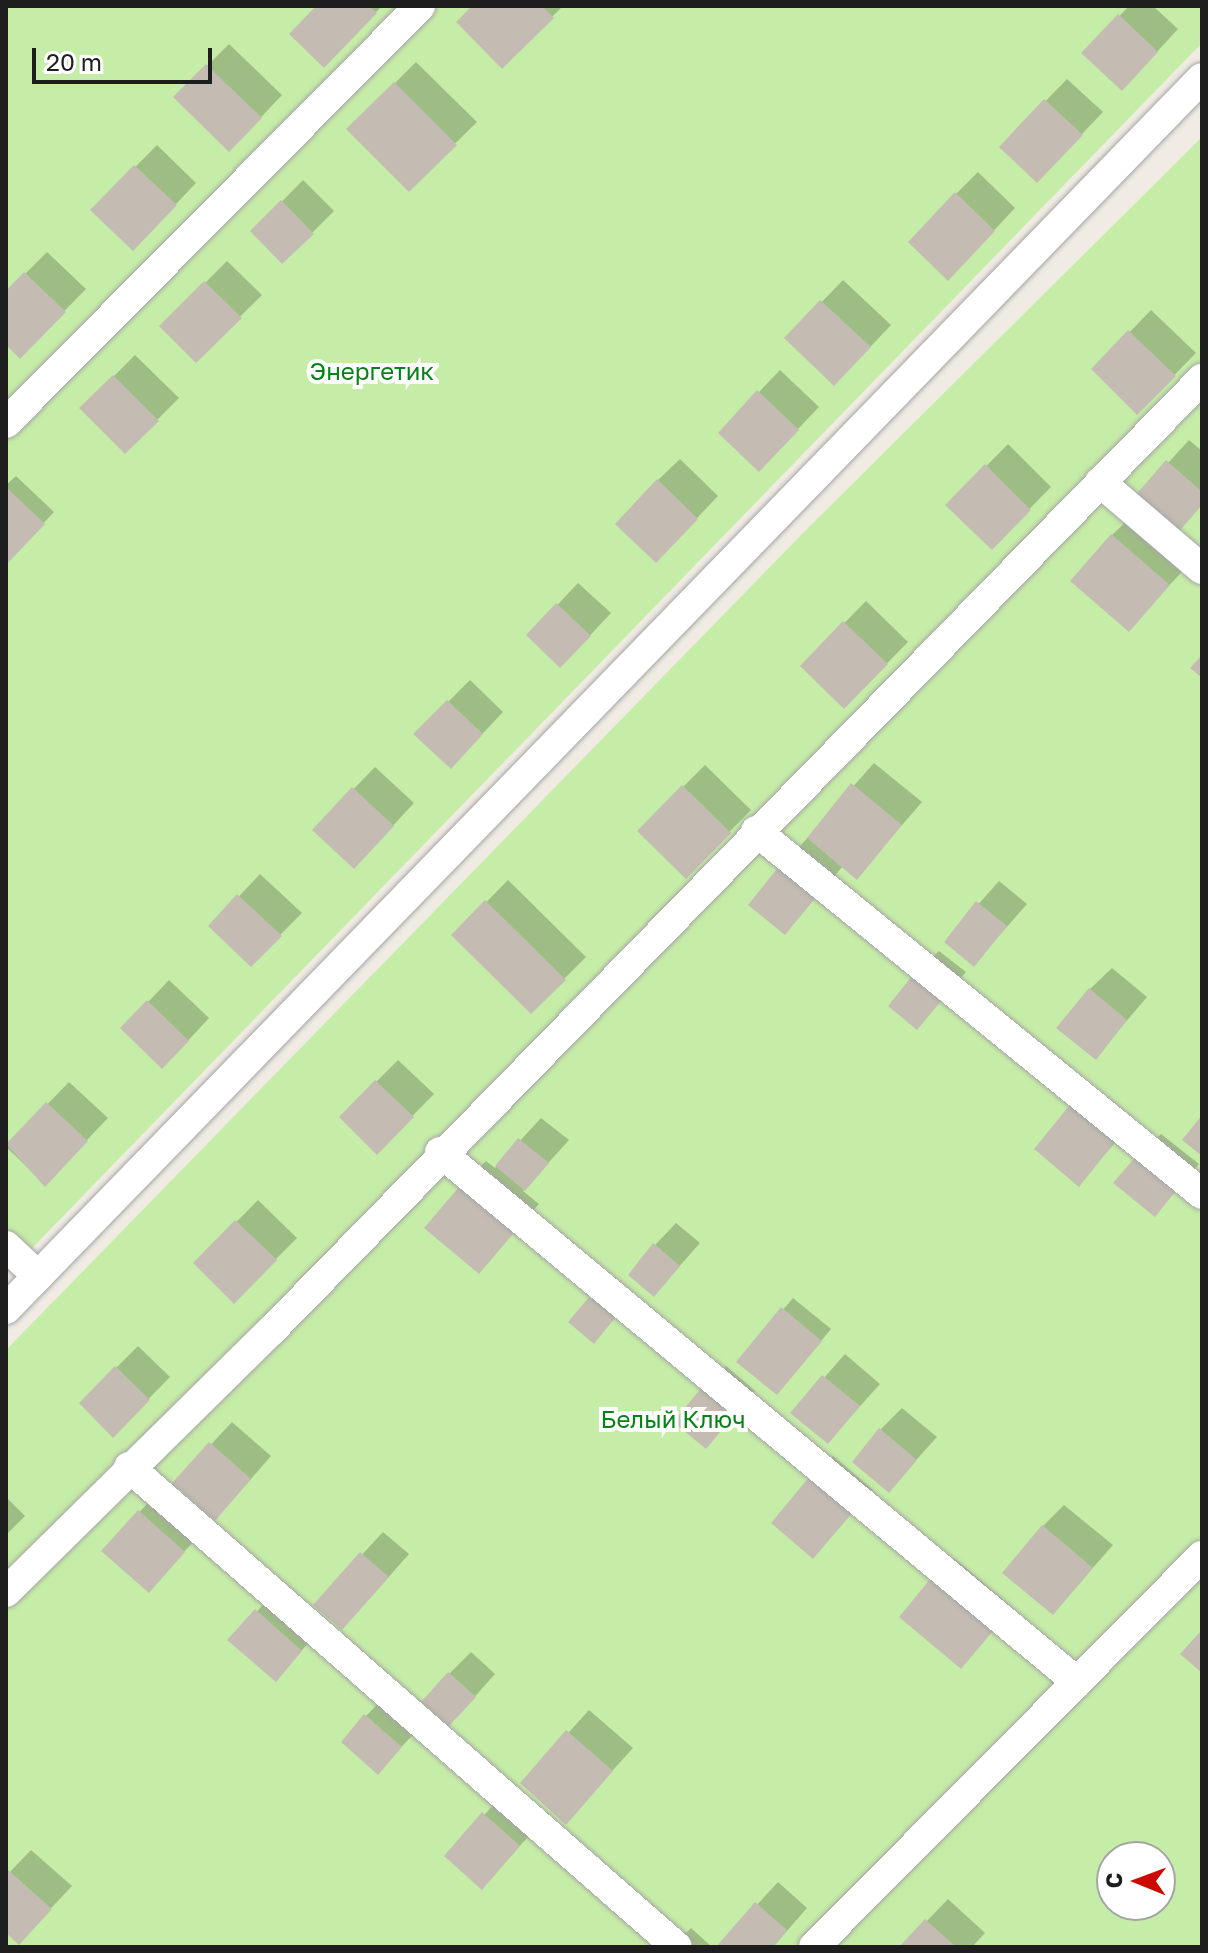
<!DOCTYPE html>
<meta charset="utf-8">
<style>
body{margin:0}
#map{position:relative;width:1208px;height:1953px;overflow:hidden;background:#f0ece4;font-family:"Golos Text",sans-serif}
div>[style]{position:absolute}
[style*='--x']{left:calc(var(--x)*1px);top:calc(var(--y)*1px);width:calc(var(--w)*1px);rotate:calc(var(--a)*1deg)}
.grass>*{inset:0;background:#c6eda7}
.shadow>*{inset:0;background:#0003}
.building>*{inset:0;background:#c4bcb3}
.roads{filter:drop-shadow(0 0 2px #a5a5a5) drop-shadow(0 0 2px #a5a5a5)}
.service>*{height:30px;margin:-15px;padding:0 15px;transform-origin:15px;border-radius:15px;background:#fff}
span{translate:-50% -50%;white-space:nowrap;text-align:center;line-height:1.15;-webkit-text-stroke:8px #fff;paint-order:stroke}
.park-label{font-size:24px;color:#068316}
.frame{position:absolute;inset:0;border:8px solid #1e1e1e;pointer-events:none}
.north{position:absolute;left:1096px;top:1841px;width:80px;height:80px;box-sizing:border-box;background:#fff;border:2px solid #a5a5a5;border-radius:50%;rotate:271deg;font-size:22px;font-weight:700;line-height:32px;text-align:center;color:#1e1e1e}
.north::after{content:'';display:block;margin:auto;width:28px;height:36px;background:#cd0a00;clip-path:polygon(50% 0,100% 100%,50% 72%,0 100%)}
.scale{position:absolute;left:32px;top:48px;width:180px;height:36px;box-sizing:border-box;border:4px solid #1e1e1e;border-top:0;padding-left:10px;font-size:24px;line-height:28px;white-space:nowrap;color:#1e1e1e;-webkit-text-stroke:6px #fff;paint-order:stroke}
</style>
<div id="map">
<div class="grass">
<i style="clip-path:polygon(6px 6px,1202px 6px,1202px 43px,6px 1275px)"></i>
<i style="clip-path:polygon(evenodd,1202px 137px,1202px 1947px,6px 1947px,6px 1350px,805px 531px,1202px 137px,1112px 1857px,1160px 1857px,1160px 1905px,1112px 1905px,1112px 1857px)"></i>
</div>
<div class="shadow">
<i style="clip-path:polygon(318px 6px,382px 6px,345px 44px)"></i>
<i style="clip-path:polygon(475px 6px,563px 6px,502px 66px)"></i>
<i style="clip-path:polygon(1129px 6px,1153px 6px,1178px 29px,1143px 67px,1084px 53px)"></i>
<i style="clip-path:polygon(229px 44px,282px 95px,251px 128px,176px 97px)"></i>
<i style="clip-path:polygon(416px 62px,477px 122px,409px 189px,349px 129px)"></i>
<i style="clip-path:polygon(1067px 79px,1103px 112px,1058px 159px,1001px 147px)"></i>
<i style="clip-path:polygon(157px 145px,196px 183px,154px 227px,93px 210px)"></i>
<i style="clip-path:polygon(978px 172px,1015px 208px,970px 256px,956px 194px)"></i>
<i style="clip-path:polygon(303px 180px,334px 211px,283px 262px,253px 231px)"></i>
<i style="clip-path:polygon(47px 252px,86px 289px,20px 356px,6px 343px,6px 293px)"></i>
<i style="clip-path:polygon(227px 261px,262px 295px,196px 360px,162px 326px)"></i>
<i style="clip-path:polygon(843px 280px,891px 325px,856px 362px,787px 338px)"></i>
<i style="clip-path:polygon(1151px 310px,1196px 353px,1137px 413px,1094px 369px)"></i>
<i style="clip-path:polygon(135px 355px,179px 398px,125px 452px,82px 408px)"></i>
<i style="clip-path:polygon(780px 370px,819px 407px,780px 448px,759px 392px)"></i>
<i style="clip-path:polygon(1189px 440px,1202px 451px,1202px 505px,1176px 532px,1136px 498px)"></i>
<i style="clip-path:polygon(1008px 444px,1051px 487px,992px 547px,948px 505px)"></i>
<i style="clip-path:polygon(680px 459px,718px 496px,678px 538px,658px 480px)"></i>
<i style="clip-path:polygon(16px 476px,54px 512px,6px 563px,6px 485px)"></i>
<i style="clip-path:polygon(1134px 514px,1190px 563px,1129px 629px,1112px 535px)"></i>
<i style="clip-path:polygon(578px 583px,611px 613px,582px 644px,529px 635px)"></i>
<i style="clip-path:polygon(866px 601px,908px 642px,844px 707px,802px 666px)"></i>
<i style="clip-path:polygon(470px 680px,503px 712px,472px 745px,416px 734px)"></i>
<i style="clip-path:polygon(874px 763px,922px 802px,857px 877px,843px 866px,785px 933px,786px 862px)"></i>
<i style="clip-path:polygon(705px 765px,751px 810px,686px 876px,639px 831px)"></i>
<i style="clip-path:polygon(375px 767px,414px 803px,375px 845px,314px 830px)"></i>
<i style="clip-path:polygon(260px 874px,302px 913px,251px 964px,211px 926px)"></i>
<i style="clip-path:polygon(508px 880px,586px 957px,531px 1012px,454px 935px)"></i>
<i style="clip-path:polygon(999px 881px,1027px 904px,974px 964px,946px 941px)"></i>
<i style="clip-path:polygon(939px 951px,966px 972px,917px 1028px,918px 972px)"></i>
<i style="clip-path:polygon(1112px 968px,1147px 997px,1096px 1057px,1090px 989px)"></i>
<i style="clip-path:polygon(169px 980px,209px 1018px,184px 1045px,148px 1002px)"></i>
<i style="clip-path:polygon(398px 1060px,434px 1094px,377px 1152px,341px 1117px)"></i>
<i style="clip-path:polygon(69px 1082px,108px 1118px,45px 1184px,6px 1147px)"></i>
<i style="clip-path:polygon(1092px 1086px,1134px 1121px,1079px 1184px,1070px 1107px)"></i>
<i style="clip-path:polygon(541px 1118px,569px 1140px,523px 1191px,539px 1204px,479px 1271px,465px 1182px,486px 1161px,495px 1168px)"></i>
<i style="clip-path:polygon(1161px 1134px,1199px 1164px,1155px 1214px,1140px 1155px)"></i>
<i style="clip-path:polygon(258px 1200px,297px 1238px,234px 1301px,196px 1263px)"></i>
<i style="clip-path:polygon(676px 1223px,700px 1243px,654px 1295px,655px 1245px)"></i>
<i style="clip-path:polygon(612px 1277px,635px 1296px,594px 1341px,571px 1322px)"></i>
<i style="clip-path:polygon(793px 1298px,831px 1329px,787px 1382px,739px 1361px)"></i>
<i style="clip-path:polygon(138px 1346px,170px 1377px,113px 1435px,81px 1403px)"></i>
<i style="clip-path:polygon(845px 1354px,880px 1384px,828px 1442px,793px 1413px)"></i>
<i style="clip-path:polygon(726px 1366px,755px 1391px,706px 1446px,704px 1388px)"></i>
<i style="clip-path:polygon(902px 1408px,937px 1437px,889px 1490px,881px 1429px)"></i>
<i style="clip-path:polygon(232px 1422px,271px 1456px,236px 1496px,175px 1483px)"></i>
<i style="clip-path:polygon(833px 1456px,873px 1490px,813px 1556px,812px 1477px)"></i>
<i style="clip-path:polygon(161px 1489px,205px 1529px,149px 1590px,104px 1550px)"></i>
<i style="clip-path:polygon(6px 1497px,25px 1516px,6px 1535px)"></i>
<i style="clip-path:polygon(1064px 1505px,1113px 1545px,1053px 1613px,1043px 1526px)"></i>
<i style="clip-path:polygon(383px 1532px,409px 1554px,363px 1606px,316px 1604px)"></i>
<i style="clip-path:polygon(954px 1558px,1013px 1608px,961px 1666px,932px 1580px)"></i>
<i style="clip-path:polygon(278px 1589px,322px 1628px,276px 1679px,230px 1640px)"></i>
<i style="clip-path:polygon(471px 1652px,495px 1674px,470px 1702px,449px 1674px)"></i>
<i style="clip-path:polygon(387px 1694px,422px 1725px,378px 1772px,366px 1716px)"></i>
<i style="clip-path:polygon(589px 1710px,633px 1748px,566px 1822px,523px 1783px)"></i>
<i style="clip-path:polygon(505px 1792px,540px 1824px,482px 1887px,447px 1856px)"></i>
<i style="clip-path:polygon(31px 1850px,72px 1886px,19px 1942px,6px 1930px,6px 1876px)"></i>
<i style="clip-path:polygon(778px 1882px,807px 1908px,773px 1947px,718px 1947px)"></i>
<i style="clip-path:polygon(948px 1899px,985px 1933px,972px 1947px,902px 1947px)"></i>
<i style="clip-path:polygon(691px 1928px,712px 1947px,672px 1947px)"></i>
</div>
<div class="building">
<i style="clip-path:polygon(316px 6px,369px 6px,377px 13px,324px 68px,289px 34px)"></i>
<i style="clip-path:polygon(472px 6px,542px 6px,554px 18px,502px 69px,456px 22px)"></i>
<i style="clip-path:polygon(1118px 14px,1158px 52px,1122px 91px,1081px 53px)"></i>
<i style="clip-path:polygon(206px 64px,262px 118px,229px 152px,173px 97px)"></i>
<i style="clip-path:polygon(394px 82px,457px 145px,409px 192px,346px 129px)"></i>
<i style="clip-path:polygon(1044px 99px,1083px 135px,1037px 183px,999px 147px)"></i>
<i style="clip-path:polygon(134px 165px,177px 205px,133px 251px,90px 210px)"></i>
<i style="clip-path:polygon(955px 192px,995px 231px,948px 281px,908px 242px)"></i>
<i style="clip-path:polygon(281px 200px,314px 234px,282px 264px,250px 231px)"></i>
<i style="clip-path:polygon(24px 272px,66px 312px,20px 359px,6px 345px,6px 291px)"></i>
<i style="clip-path:polygon(204px 281px,242px 318px,196px 363px,159px 326px)"></i>
<i style="clip-path:polygon(820px 300px,871px 347px,834px 386px,784px 338px)"></i>
<i style="clip-path:polygon(1128px 330px,1176px 376px,1137px 415px,1091px 369px)"></i>
<i style="clip-path:polygon(113px 375px,159px 421px,125px 454px,79px 408px)"></i>
<i style="clip-path:polygon(757px 390px,799px 430px,759px 472px,718px 433px)"></i>
<i style="clip-path:polygon(1166px 460px,1202px 492px,1202px 505px,1176px 535px,1133px 498px)"></i>
<i style="clip-path:polygon(985px 464px,1031px 510px,992px 550px,945px 505px)"></i>
<i style="clip-path:polygon(657px 479px,698px 519px,656px 563px,615px 524px)"></i>
<i style="clip-path:polygon(6px 487px,45px 524px,6px 565px)"></i>
<i style="clip-path:polygon(1111px 534px,1170px 585px,1129px 632px,1070px 581px)"></i>
<i style="clip-path:polygon(556px 603px,591px 636px,560px 668px,526px 635px)"></i>
<i style="clip-path:polygon(843px 621px,888px 664px,844px 709px,800px 666px)"></i>
<i style="clip-path:polygon(1202px 655px,1202px 678px,1190px 668px)"></i>
<i style="clip-path:polygon(447px 700px,483px 734px,451px 769px,413px 734px)"></i>
<i style="clip-path:polygon(851px 783px,902px 825px,857px 880px,807px 838px)"></i>
<i style="clip-path:polygon(682px 785px,731px 833px,686px 879px,637px 831px)"></i>
<i style="clip-path:polygon(352px 787px,394px 826px,354px 869px,312px 830px)"></i>
<i style="clip-path:polygon(784px 860px,821px 891px,785px 935px,748px 905px)"></i>
<i style="clip-path:polygon(237px 894px,282px 936px,251px 967px,208px 926px)"></i>
<i style="clip-path:polygon(485px 900px,566px 980px,531px 1014px,451px 935px)"></i>
<i style="clip-path:polygon(976px 901px,1007px 926px,974px 967px,944px 942px)"></i>
<i style="clip-path:polygon(916px 971px,946px 995px,917px 1030px,888px 1006px)"></i>
<i style="clip-path:polygon(1089px 988px,1127px 1020px,1096px 1060px,1056px 1028px)"></i>
<i style="clip-path:polygon(147px 1000px,189px 1041px,162px 1069px,120px 1028px)"></i>
<i style="clip-path:polygon(375px 1080px,414px 1117px,377px 1155px,339px 1117px)"></i>
<i style="clip-path:polygon(46px 1102px,88px 1141px,45px 1187px,6px 1144px)"></i>
<i style="clip-path:polygon(1069px 1106px,1114px 1143px,1079px 1187px,1034px 1149px)"></i>
<i style="clip-path:polygon(1202px 1115px,1202px 1156px,1182px 1140px)"></i>
<i style="clip-path:polygon(518px 1138px,549px 1163px,525px 1191px,495px 1166px)"></i>
<i style="clip-path:polygon(1138px 1154px,1179px 1187px,1155px 1217px,1113px 1183px)"></i>
<i style="clip-path:polygon(464px 1181px,519px 1227px,479px 1274px,424px 1228px)"></i>
<i style="clip-path:polygon(235px 1220px,277px 1260px,234px 1304px,193px 1263px)"></i>
<i style="clip-path:polygon(653px 1243px,680px 1266px,654px 1297px,628px 1275px)"></i>
<i style="clip-path:polygon(589px 1297px,615px 1318px,594px 1344px,568px 1322px)"></i>
<i style="clip-path:polygon(781px 1307px,822px 1341px,777px 1395px,736px 1362px)"></i>
<i style="clip-path:polygon(115px 1366px,150px 1400px,113px 1438px,79px 1403px)"></i>
<i style="clip-path:polygon(822px 1375px,860px 1406px,828px 1444px,790px 1413px)"></i>
<i style="clip-path:polygon(703px 1386px,735px 1414px,706px 1449px,673px 1422px)"></i>
<i style="clip-path:polygon(879px 1428px,917px 1460px,889px 1493px,852px 1462px)"></i>
<i style="clip-path:polygon(209px 1442px,251px 1479px,215px 1521px,172px 1483px)"></i>
<i style="clip-path:polygon(810px 1476px,853px 1512px,813px 1559px,771px 1523px)"></i>
<i style="clip-path:polygon(138px 1510px,185px 1552px,149px 1593px,101px 1551px)"></i>
<i style="clip-path:polygon(1042px 1525px,1093px 1568px,1053px 1615px,1002px 1573px)"></i>
<i style="clip-path:polygon(360px 1552px,389px 1577px,342px 1630px,313px 1605px)"></i>
<i style="clip-path:polygon(931px 1578px,993px 1631px,961px 1669px,899px 1617px)"></i>
<i style="clip-path:polygon(255px 1609px,302px 1651px,276px 1682px,227px 1640px)"></i>
<i style="clip-path:polygon(1202px 1630px,1202px 1673px,1180px 1654px)"></i>
<i style="clip-path:polygon(448px 1672px,476px 1697px,449px 1726px,421px 1702px)"></i>
<i style="clip-path:polygon(364px 1714px,402px 1747px,378px 1775px,341px 1742px)"></i>
<i style="clip-path:polygon(566px 1730px,613px 1771px,566px 1825px,520px 1783px)"></i>
<i style="clip-path:polygon(482px 1812px,520px 1846px,482px 1890px,444px 1856px)"></i>
<i style="clip-path:polygon(8px 1870px,52px 1909px,19px 1945px,6px 1933px)"></i>
<i style="clip-path:polygon(755px 1902px,787px 1930px,773px 1947px,716px 1947px)"></i>
<i style="clip-path:polygon(925px 1919px,956px 1947px,899px 1947px)"></i>
</div>
<div class="roads">
<div class="service">
<i style="--x:6;--y:423;--w:588;--a:-45.21"></i>
<i style="--x:1100;--y:482;--w:134;--a:40.5"></i>
<i style="--x:756;--y:831;--w:575;--a:39.14"></i>
<i style="--x:440;--y:1152;--w:829;--a:39.76"></i>
<i style="--x:6;--y:1246;--w:44;--a:43.2"></i>
<i style="--x:6;--y:1309;--w:1716;--a:-45.83"></i>
<i style="--x:129;--y:1467;--w:728;--a:41.22"></i>
<i style="--x:6;--y:1592;--w:372;--a:-44.6"></i>
<i style="--x:271;--y:1331;--w:1332;--a:-45.64"></i>
<i style="--x:814;--y:1947;--w:551;--a:-45.22"></i>
</div>
</div>
<div class="park-label">
<span style="left:372px;top:371px">Энергетик</span>
<span style="left:673px;top:1419px">Белый Ключ</span>
</div>
<div class="frame"></div>
<div class="north">С</div>
<div class="scale">20 m</div>
</div>
